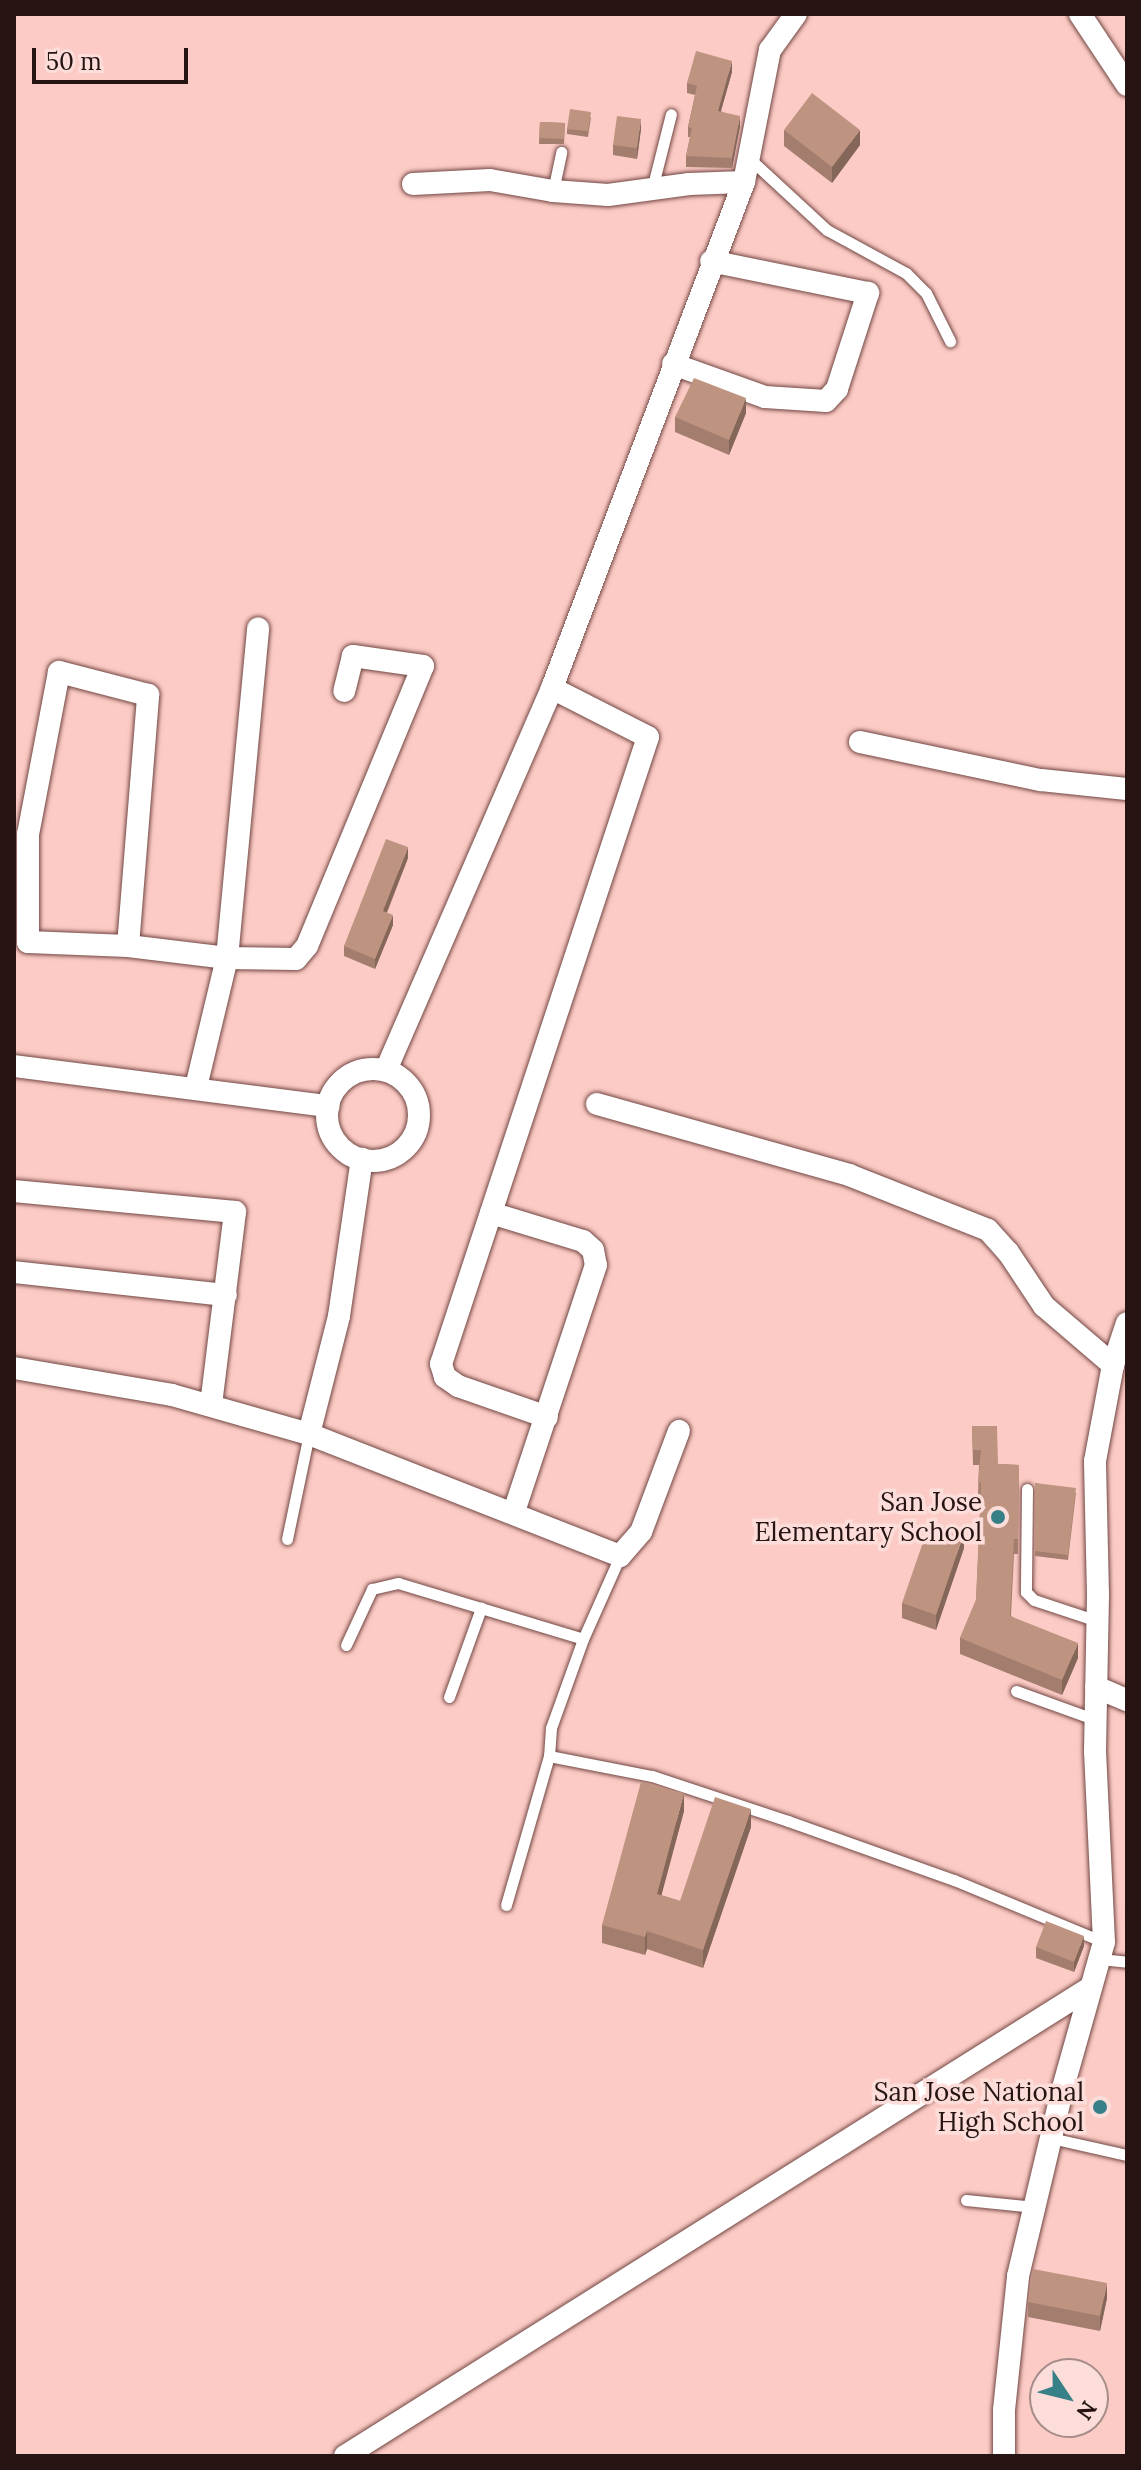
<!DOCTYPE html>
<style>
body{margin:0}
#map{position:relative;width:1141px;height:2470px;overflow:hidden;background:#fdcbc5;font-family:Lora,serif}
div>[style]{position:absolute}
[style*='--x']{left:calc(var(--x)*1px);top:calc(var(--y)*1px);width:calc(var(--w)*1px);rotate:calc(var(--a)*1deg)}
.roads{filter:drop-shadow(0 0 2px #714743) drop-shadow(0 0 2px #714743)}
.service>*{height:11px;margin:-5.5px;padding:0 5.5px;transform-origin:5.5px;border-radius:5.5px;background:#fff}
.minor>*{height:22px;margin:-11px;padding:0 11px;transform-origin:11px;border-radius:11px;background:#fff}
.minor>.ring{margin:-11px;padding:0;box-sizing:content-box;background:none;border:22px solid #fff;border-radius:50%}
.wall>*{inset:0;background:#a37e6e}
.shaded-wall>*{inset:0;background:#85675a}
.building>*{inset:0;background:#be9380}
.dots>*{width:22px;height:22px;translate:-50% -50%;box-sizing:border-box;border:4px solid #fcddda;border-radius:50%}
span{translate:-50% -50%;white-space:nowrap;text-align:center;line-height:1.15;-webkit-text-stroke:7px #fcddda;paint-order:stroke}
.poi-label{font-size:26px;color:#251412}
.right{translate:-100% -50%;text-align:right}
.frame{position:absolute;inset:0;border:16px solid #251412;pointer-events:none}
.north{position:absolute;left:1029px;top:2358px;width:80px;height:80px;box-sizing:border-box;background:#fcddda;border:2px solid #a68d8a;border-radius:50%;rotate:125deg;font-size:22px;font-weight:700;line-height:32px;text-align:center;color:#251412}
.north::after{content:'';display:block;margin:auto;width:28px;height:36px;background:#388088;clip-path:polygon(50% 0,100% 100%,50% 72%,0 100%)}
.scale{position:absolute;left:32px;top:48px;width:156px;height:36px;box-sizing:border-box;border:4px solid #251412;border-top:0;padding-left:10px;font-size:24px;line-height:28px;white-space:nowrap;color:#251412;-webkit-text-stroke:6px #fcddda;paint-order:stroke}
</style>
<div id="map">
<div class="roads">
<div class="service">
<i style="--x:750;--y:159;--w:105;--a:42.7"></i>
<i style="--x:827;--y:230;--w:90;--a:28.6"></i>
<i style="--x:906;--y:273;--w:28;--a:45"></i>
<i style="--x:926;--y:293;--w:54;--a:63.4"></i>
<i style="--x:652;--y:189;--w:77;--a:-75.8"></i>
<i style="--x:553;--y:191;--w:40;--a:-78"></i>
<i style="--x:1027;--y:1489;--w:103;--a:90.6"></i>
<i style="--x:1026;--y:1592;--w:11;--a:45"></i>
<i style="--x:1034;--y:1600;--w:66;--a:18.4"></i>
<i style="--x:287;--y:1539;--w:107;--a:-78.2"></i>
<i style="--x:620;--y:1556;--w:91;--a:114"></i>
<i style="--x:583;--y:1639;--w:95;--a:109.8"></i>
<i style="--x:551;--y:1728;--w:28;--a:94"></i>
<i style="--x:549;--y:1756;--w:105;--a:11"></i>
<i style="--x:652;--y:1776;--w:143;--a:18.3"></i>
<i style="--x:788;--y:1821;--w:176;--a:19.6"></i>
<i style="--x:954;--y:1880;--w:162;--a:22.5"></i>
<i style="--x:346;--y:1645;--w:62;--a:-65.1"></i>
<i style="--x:372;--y:1589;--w:27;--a:-13"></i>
<i style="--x:398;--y:1583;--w:193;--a:16.8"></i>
<i style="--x:1016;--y:1691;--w:85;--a:19.9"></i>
<i style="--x:449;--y:1697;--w:95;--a:-70.2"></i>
<i style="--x:506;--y:1905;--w:155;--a:-73.9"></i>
<i style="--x:1100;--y:1959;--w:27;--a:6"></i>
<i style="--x:1051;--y:2138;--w:78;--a:12.6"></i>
<i style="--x:966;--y:2200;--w:69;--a:5.8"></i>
</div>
<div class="minor">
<i style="--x:1080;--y:14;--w:85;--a:56.5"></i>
<i style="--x:413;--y:184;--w:77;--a:-3"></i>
<i style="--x:490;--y:180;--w:64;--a:9.9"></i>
<i style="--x:553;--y:191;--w:55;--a:4.2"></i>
<i style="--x:608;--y:195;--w:82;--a:-7.7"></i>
<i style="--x:689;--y:184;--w:55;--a:-2.1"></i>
<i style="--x:673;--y:364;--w:98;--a:19.7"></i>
<i style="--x:765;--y:397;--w:61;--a:3.8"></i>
<i style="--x:826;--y:401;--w:16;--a:-47"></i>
<i style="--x:837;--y:389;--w:101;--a:-72.1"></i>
<i style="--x:868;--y:293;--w:160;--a:-168.5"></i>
<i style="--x:860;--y:742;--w:185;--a:11.9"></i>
<i style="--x:1041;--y:780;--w:86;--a:6"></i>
<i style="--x:128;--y:946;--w:252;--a:-85.4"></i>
<i style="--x:148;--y:695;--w:92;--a:-165.5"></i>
<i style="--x:59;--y:672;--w:165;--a:100.8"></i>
<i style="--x:28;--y:834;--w:108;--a:90"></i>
<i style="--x:28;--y:942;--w:100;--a:2.3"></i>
<i style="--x:128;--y:946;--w:100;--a:6.9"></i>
<i style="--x:227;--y:958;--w:69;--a:0.8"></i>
<i style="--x:296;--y:959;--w:17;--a:-50"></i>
<i style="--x:307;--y:946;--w:303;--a:-67.5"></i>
<i style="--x:423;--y:666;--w:71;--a:-171.9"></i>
<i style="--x:353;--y:656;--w:36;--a:104"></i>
<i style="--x:14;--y:1066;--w:317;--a:7.3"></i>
<i class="ring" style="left:327px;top:1069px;width:70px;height:70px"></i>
<i style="--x:386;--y:1070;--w:417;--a:-66.5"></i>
<i style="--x:552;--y:688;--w:541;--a:-69.22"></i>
<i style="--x:744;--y:182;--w:135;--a:-78.9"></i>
<i style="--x:770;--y:50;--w:44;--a:-54.2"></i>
<i style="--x:196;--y:1087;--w:133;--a:-76.5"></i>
<i style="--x:227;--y:958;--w:331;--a:-84.6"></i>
<i style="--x:597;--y:1104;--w:262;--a:15.7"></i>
<i style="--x:849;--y:1175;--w:149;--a:21.6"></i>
<i style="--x:988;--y:1230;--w:30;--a:48"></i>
<i style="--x:1008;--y:1252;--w:65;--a:56.3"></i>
<i style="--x:1044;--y:1306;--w:91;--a:40.5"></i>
<i style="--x:14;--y:1191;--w:222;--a:5.4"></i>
<i style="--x:235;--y:1212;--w:194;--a:97.1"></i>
<i style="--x:491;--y:1213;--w:96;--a:16.9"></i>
<i style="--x:583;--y:1241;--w:13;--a:42"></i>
<i style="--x:593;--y:1250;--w:15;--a:79"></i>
<i style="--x:596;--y:1265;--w:260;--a:108.4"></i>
<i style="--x:14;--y:1272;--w:213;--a:6.2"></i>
<i style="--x:14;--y:1368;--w:160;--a:9.7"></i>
<i style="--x:172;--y:1395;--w:142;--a:15.9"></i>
<i style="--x:309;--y:1434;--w:334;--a:21.4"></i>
<i style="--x:620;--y:1556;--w:32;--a:-49"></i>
<i style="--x:641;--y:1532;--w:108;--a:-69.4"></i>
<i style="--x:547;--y:1417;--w:94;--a:-160.8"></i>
<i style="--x:458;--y:1386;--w:16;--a:-145"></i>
<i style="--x:445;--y:1377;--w:14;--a:-107"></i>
<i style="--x:441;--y:1364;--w:660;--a:-71.73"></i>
<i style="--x:648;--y:737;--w:108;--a:-153"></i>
<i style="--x:309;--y:1434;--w:122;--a:-75.7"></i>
<i style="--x:339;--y:1316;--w:159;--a:-81.7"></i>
<i style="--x:1096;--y:1687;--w:34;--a:23"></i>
<i style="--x:345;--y:2456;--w:880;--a:-32.14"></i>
<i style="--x:1004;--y:2456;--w:46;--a:-90"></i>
<i style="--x:1004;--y:2410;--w:135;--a:-84"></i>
<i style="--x:1018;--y:2276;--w:186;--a:-76.6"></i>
<i style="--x:1061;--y:2095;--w:159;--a:-74.3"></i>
<i style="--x:1104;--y:1942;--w:191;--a:-92.7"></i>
<i style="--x:1095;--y:1751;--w:156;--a:-88.9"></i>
<i style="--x:1098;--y:1595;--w:134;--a:-91.3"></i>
<i style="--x:1095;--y:1461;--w:98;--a:-79.4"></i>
<i style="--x:1113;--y:1365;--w:44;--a:-71.6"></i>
</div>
</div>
<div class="wall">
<i style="clip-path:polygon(732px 72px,721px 111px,740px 126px,732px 168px,686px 167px,686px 156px,690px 137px,688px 137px,688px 127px,695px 95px,687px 93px,687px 83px)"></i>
<i style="clip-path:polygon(591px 117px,588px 137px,567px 134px,567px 129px)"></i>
<i style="clip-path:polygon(540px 122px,565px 123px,564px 144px,539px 144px)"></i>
<i style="clip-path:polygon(641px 129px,637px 159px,613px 155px,613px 145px)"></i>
<i style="clip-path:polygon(784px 130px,860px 145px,832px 183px,784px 146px)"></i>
<i style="clip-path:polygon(746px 413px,729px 455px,675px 432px,675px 417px)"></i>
<i style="clip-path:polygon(408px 858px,387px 913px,393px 925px,375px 969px,344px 956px,344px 946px)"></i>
<i style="clip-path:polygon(972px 1426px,998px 1464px,1019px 1465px,1018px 1554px,1014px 1554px,1011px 1616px,1078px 1658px,1062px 1695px,960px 1654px,960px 1638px,976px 1600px,981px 1498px,978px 1497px,979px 1465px,973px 1465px)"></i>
<i style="clip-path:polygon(1035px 1483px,1076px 1493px,1068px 1560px,1035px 1556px)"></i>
<i style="clip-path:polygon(964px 1548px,936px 1630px,902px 1618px,902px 1603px)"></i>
<i style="clip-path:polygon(684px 1811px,661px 1895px,680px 1901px,751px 1827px,703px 1968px,647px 1949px,645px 1955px,602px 1943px,602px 1925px)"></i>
<i style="clip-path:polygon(1084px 1946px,1074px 1972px,1036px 1958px,1036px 1947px)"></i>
<i style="clip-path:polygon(1107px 2298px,1100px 2331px,1028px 2317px,1028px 2302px)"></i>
</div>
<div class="shaded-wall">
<i style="clip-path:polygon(732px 61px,732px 72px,718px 121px,718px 111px)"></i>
<i style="clip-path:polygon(740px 116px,740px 126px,732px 168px,732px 158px)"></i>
<i style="clip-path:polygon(641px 119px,641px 129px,637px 159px,637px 148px)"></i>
<i style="clip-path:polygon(860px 130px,860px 145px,832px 183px,832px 167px)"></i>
<i style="clip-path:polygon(746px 398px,746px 413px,729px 455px,729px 440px)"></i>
<i style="clip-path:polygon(408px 847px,408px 858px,383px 921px,383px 911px)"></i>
<i style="clip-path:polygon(393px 915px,393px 925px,375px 969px,375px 959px)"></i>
<i style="clip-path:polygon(964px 1533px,964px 1548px,936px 1630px,936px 1615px)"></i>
<i style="clip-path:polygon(1078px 1643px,1078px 1658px,1062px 1695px,1062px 1680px)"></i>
<i style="clip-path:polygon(684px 1793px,684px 1811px,657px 1912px,657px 1894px)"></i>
<i style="clip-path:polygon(751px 1809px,751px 1827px,703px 1968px,703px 1950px)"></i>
<i style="clip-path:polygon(647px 1931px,647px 1949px,645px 1955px,645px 1937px)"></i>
<i style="clip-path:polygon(1084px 1936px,1084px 1946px,1074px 1972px,1074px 1962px)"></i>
<i style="clip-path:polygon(1107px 2283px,1107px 2298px,1100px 2331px,1100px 2316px)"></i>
</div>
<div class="building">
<i style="clip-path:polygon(696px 51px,732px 61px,718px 111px,740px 116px,732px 158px,686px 156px,692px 128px,688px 127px,697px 86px,687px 83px)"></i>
<i style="clip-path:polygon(812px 93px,860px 130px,832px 167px,784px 130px)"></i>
<i style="clip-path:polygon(570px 109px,591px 112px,588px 131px,567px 129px)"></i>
<i style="clip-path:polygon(617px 116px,641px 119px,637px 148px,613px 145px)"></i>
<i style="clip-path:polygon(540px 122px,565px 123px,564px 139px,539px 138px)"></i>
<i style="clip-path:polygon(694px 378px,746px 398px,729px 440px,675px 417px)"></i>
<i style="clip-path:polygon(386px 839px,408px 847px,383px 911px,393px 915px,375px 959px,344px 946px)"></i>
<i style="clip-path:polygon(972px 1426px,997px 1426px,998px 1464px,1019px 1465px,1018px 1539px,1014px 1539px,1010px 1616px,1078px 1643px,1062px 1680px,960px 1638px,976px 1600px,981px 1483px,978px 1482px,981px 1450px,973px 1450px)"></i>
<i style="clip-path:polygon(1035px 1483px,1076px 1488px,1068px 1555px,1035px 1551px)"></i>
<i style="clip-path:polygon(930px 1522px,964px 1533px,936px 1615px,902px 1603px)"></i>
<i style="clip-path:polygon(641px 1782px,684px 1793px,657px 1894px,680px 1901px,715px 1797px,751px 1809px,703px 1950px,647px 1931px,645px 1937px,602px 1925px)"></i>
<i style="clip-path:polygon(1046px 1921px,1084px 1936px,1074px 1962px,1036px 1947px)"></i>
<i style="clip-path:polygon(1033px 2269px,1107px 2283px,1100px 2316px,1028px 2302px)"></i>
</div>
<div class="dots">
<i style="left:998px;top:1517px;background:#388088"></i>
<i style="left:1100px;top:2107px;background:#388088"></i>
</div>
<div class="poi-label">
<span class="right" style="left:982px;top:1517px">San Jose<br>Elementary School</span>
<span class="right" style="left:1084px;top:2107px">San Jose National<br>High School</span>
</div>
<div class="frame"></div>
<div class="north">N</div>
<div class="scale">50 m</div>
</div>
